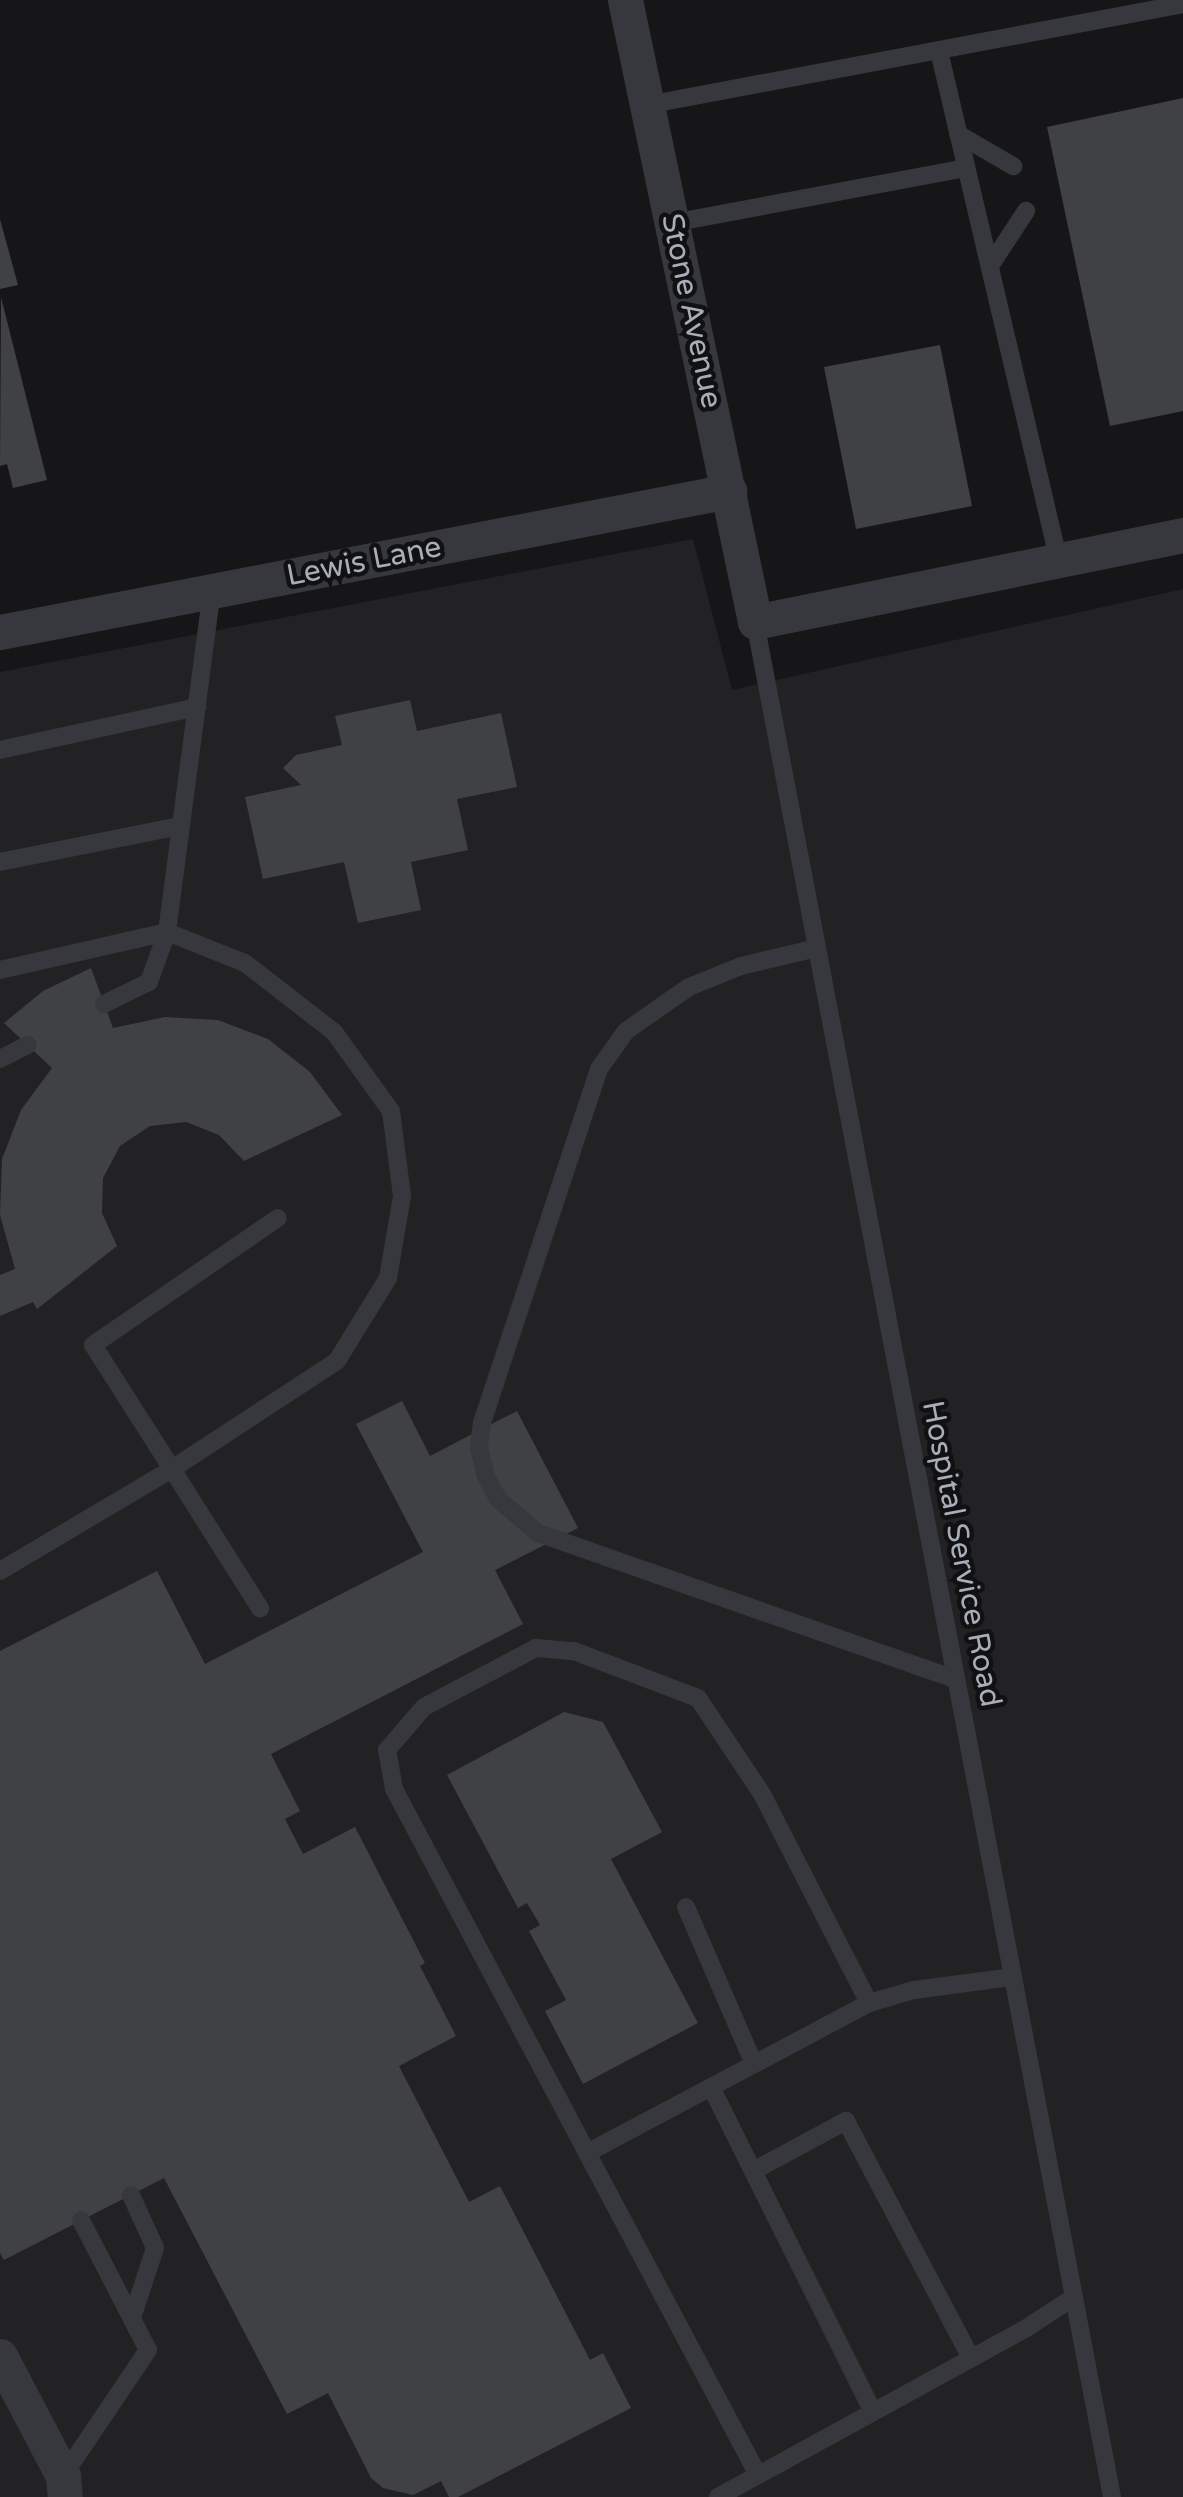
<!DOCTYPE html>
<style>
body{margin:0}
#map{position:relative;width:1183px;height:2497px;overflow:hidden;background:#161618;font-family:"Varela Round",sans-serif}
div>[style]{position:absolute}
[style*='--x']{left:calc(var(--x)*1px);top:calc(var(--y)*1px);width:calc(var(--w)*1px);rotate:calc(var(--a)*1deg)}
.built>*{inset:0;background:#222225}
.building>*{inset:0;background:#404145}
.lane>*{height:18px;margin:-9px;padding:0 9px;transform-origin:9px;border-radius:9px;background:#37383d}
.street>*{height:35px;margin:-17.5px;padding:0 17.5px;transform-origin:17.5px;border-radius:17.5px;background:#37383d}
span{translate:-50% -50%;white-space:nowrap;text-align:center;line-height:1.15;-webkit-text-stroke:9px #111113;paint-order:stroke}
.street-label{font-size:30px;color:#a8adb8}
</style>
<div id="map">
<div class="built">
<i style="clip-path:polygon(693px 539px,732px 690px,1183px 589px,1183px 2497px,0 2497px,0 672px)"></i>
</div>
<div class="building">
<i style="clip-path:polygon(1183px 98px,1183px 411px,1110px 426px,1047px 127px)"></i>
<i style="clip-path:polygon(0 219px,18px 285px,0 289px)"></i>
<i style="clip-path:polygon(1px 297px,47px 480px,13px 488px,7px 464px,0 466px)"></i>
<i style="clip-path:polygon(940px 345px,972px 506px,856px 529px,824px 367px)"></i>
<i style="clip-path:polygon(410px 700px,417px 731px,501px 713px,517px 787px,457px 799px,468px 850px,411px 862px,421px 910px,358px 923px,344px 862px,263px 879px,245px 797px,301px 785px,283px 768px,296px 755px,342px 745px,335px 716px)"></i>
<i style="clip-path:polygon(91px 968px,113px 1028px,165px 1017px,218px 1020px,268px 1039px,310px 1072px,342px 1115px,244px 1161px,219px 1135px,186px 1122px,150px 1126px,120px 1146px,103px 1178px,102px 1213px,117px 1246px,37px 1309px,33px 1302px,0 1316px,0 1275px,15px 1269px,0 1215px,2px 1159px,21px 1110px,52px 1068px,4px 1023px,43px 991px)"></i>
<i style="clip-path:polygon(402px 1401px,430px 1456px,517px 1411px,578px 1528px,495px 1570px,523px 1624px,271px 1754px,300px 1811px,285px 1819px,303px 1854px,355px 1827px,425px 1963px,420px 1966px,456px 2036px,399px 2066px,469px 2202px,500px 2186px,590px 2360px,603px 2353px,631px 2408px,458px 2497px,449px 2497px,441px 2481px,413px 2495px,383px 2488px,371px 2478px,328px 2393px,287px 2414px,164px 2178px,4px 2260px,0 2253px,0 1651px,157px 1571px,205px 1664px,423px 1552px,356px 1424px)"></i>
<i style="clip-path:polygon(564px 1712px,603px 1722px,662px 1832px,611px 1859px,698px 2023px,583px 2084px,545px 2011px,566px 2000px,529px 1931px,540px 1925px,527px 1903px,518px 1908px,447px 1775px)"></i>
</div>
<div class="lane">
<i style="--x:939;--y:51;--w:525;--a:76.78"></i>
<i style="--x:647;--y:105;--w:545;--a:-10.67"></i>
<i style="--x:958;--y:134;--w:64;--a:30.2"></i>
<i style="--x:672;--y:223;--w:299;--a:-10.6"></i>
<i style="--x:990;--y:266;--w:66;--a:-56.8"></i>
<i style="--x:755;--y:622;--w:1909;--a:79.22"></i>
<i style="--x:0;--y:750;--w:202;--a:-12.3"></i>
<i style="--x:0;--y:862;--w:184;--a:-11.3"></i>
<i style="--x:817;--y:948;--w:78;--a:166.7"></i>
<i style="--x:741;--y:966;--w:56;--a:158"></i>
<i style="--x:689;--y:987;--w:77;--a:145.1"></i>
<i style="--x:626;--y:1031;--w:47;--a:125.4"></i>
<i style="--x:599;--y:1069;--w:372;--a:108.3"></i>
<i style="--x:482;--y:1422;--w:25;--a:97"></i>
<i style="--x:479;--y:1447;--w:31;--a:77"></i>
<i style="--x:486;--y:1477;--w:26;--a:61"></i>
<i style="--x:499;--y:1500;--w:51;--a:40.2"></i>
<i style="--x:538;--y:1533;--w:443;--a:19.3"></i>
<i style="--x:0;--y:970;--w:171;--a:-12.8"></i>
<i style="--x:167;--y:932;--w:344;--a:-82.5"></i>
<i style="--x:104;--y:1004;--w:50;--a:-26.1"></i>
<i style="--x:149;--y:982;--w:53;--a:-70.2"></i>
<i style="--x:167;--y:932;--w:84;--a:21.7"></i>
<i style="--x:245;--y:963;--w:113;--a:37.8"></i>
<i style="--x:334;--y:1032;--w:97;--a:54.2"></i>
<i style="--x:391;--y:1111;--w:86;--a:82.6"></i>
<i style="--x:402;--y:1196;--w:83;--a:99.7"></i>
<i style="--x:388;--y:1278;--w:97;--a:121.6"></i>
<i style="--x:337;--y:1361;--w:197;--a:146.8"></i>
<i style="--x:172;--y:1469;--w:147;--a:-122.5"></i>
<i style="--x:93;--y:1345;--w:224;--a:-34.5"></i>
<i style="--x:0;--y:1059;--w:31;--a:-27"></i>
<i style="--x:0;--y:1571;--w:200;--a:-30.7"></i>
<i style="--x:172;--y:1469;--w:165;--a:57.7"></i>
<i style="--x:686;--y:1907;--w:171;--a:66.6"></i>
<i style="--x:711;--y:2087;--w:363;--a:63.5"></i>
<i style="--x:587;--y:2153;--w:319;--a:-28"></i>
<i style="--x:869;--y:2003;--w:47;--a:-16.1"></i>
<i style="--x:914;--y:1990;--w:100;--a:-7.5"></i>
<i style="--x:753;--y:2171;--w:106;--a:-28.3"></i>
<i style="--x:846;--y:2121;--w:268;--a:62.2"></i>
<i style="--x:131;--y:2195;--w:58;--a:65.6"></i>
<i style="--x:155;--y:2248;--w:74;--a:108.2"></i>
<i style="--x:758;--y:2475;--w:777;--a:-117.95"></i>
<i style="--x:394;--y:1789;--w:40;--a:-100"></i>
<i style="--x:387;--y:1750;--w:57;--a:-49.3"></i>
<i style="--x:424;--y:1707;--w:127;--a:-27.8"></i>
<i style="--x:536;--y:1648;--w:38;--a:5"></i>
<i style="--x:574;--y:1651;--w:133;--a:20.8"></i>
<i style="--x:698;--y:1698;--w:115;--a:56.3"></i>
<i style="--x:762;--y:1794;--w:235;--a:62.9"></i>
<i style="--x:63;--y:2476;--w:152;--a:-56"></i>
<i style="--x:148;--y:2350;--w:146;--a:-117.3"></i>
<i style="--x:718;--y:2497;--w:354;--a:-28.7"></i>
<i style="--x:1028;--y:2327;--w:55;--a:-33.1"></i>
</div>
<div class="street">
<i style="--x:625;--y:0;--w:635;--a:78.19"></i>
<i style="--x:755;--y:622;--w:437;--a:-11.5"></i>
<i style="--x:0;--y:632;--w:743;--a:-10.95"></i>
<i style="--x:0;--y:2356;--w:136;--a:62.3"></i>
<i style="--x:63;--y:2476;--w:21;--a:85"></i>
</div>
<div class="street-label">
<span style="left:691px;top:311px;rotate:78deg">Stone Avenue</span>
<span style="left:364px;top:562px;rotate:-11deg">Lewis Lane</span>
<span style="left:961px;top:1554px;rotate:79deg">Hospital Service Road</span>
</div>
</div>
